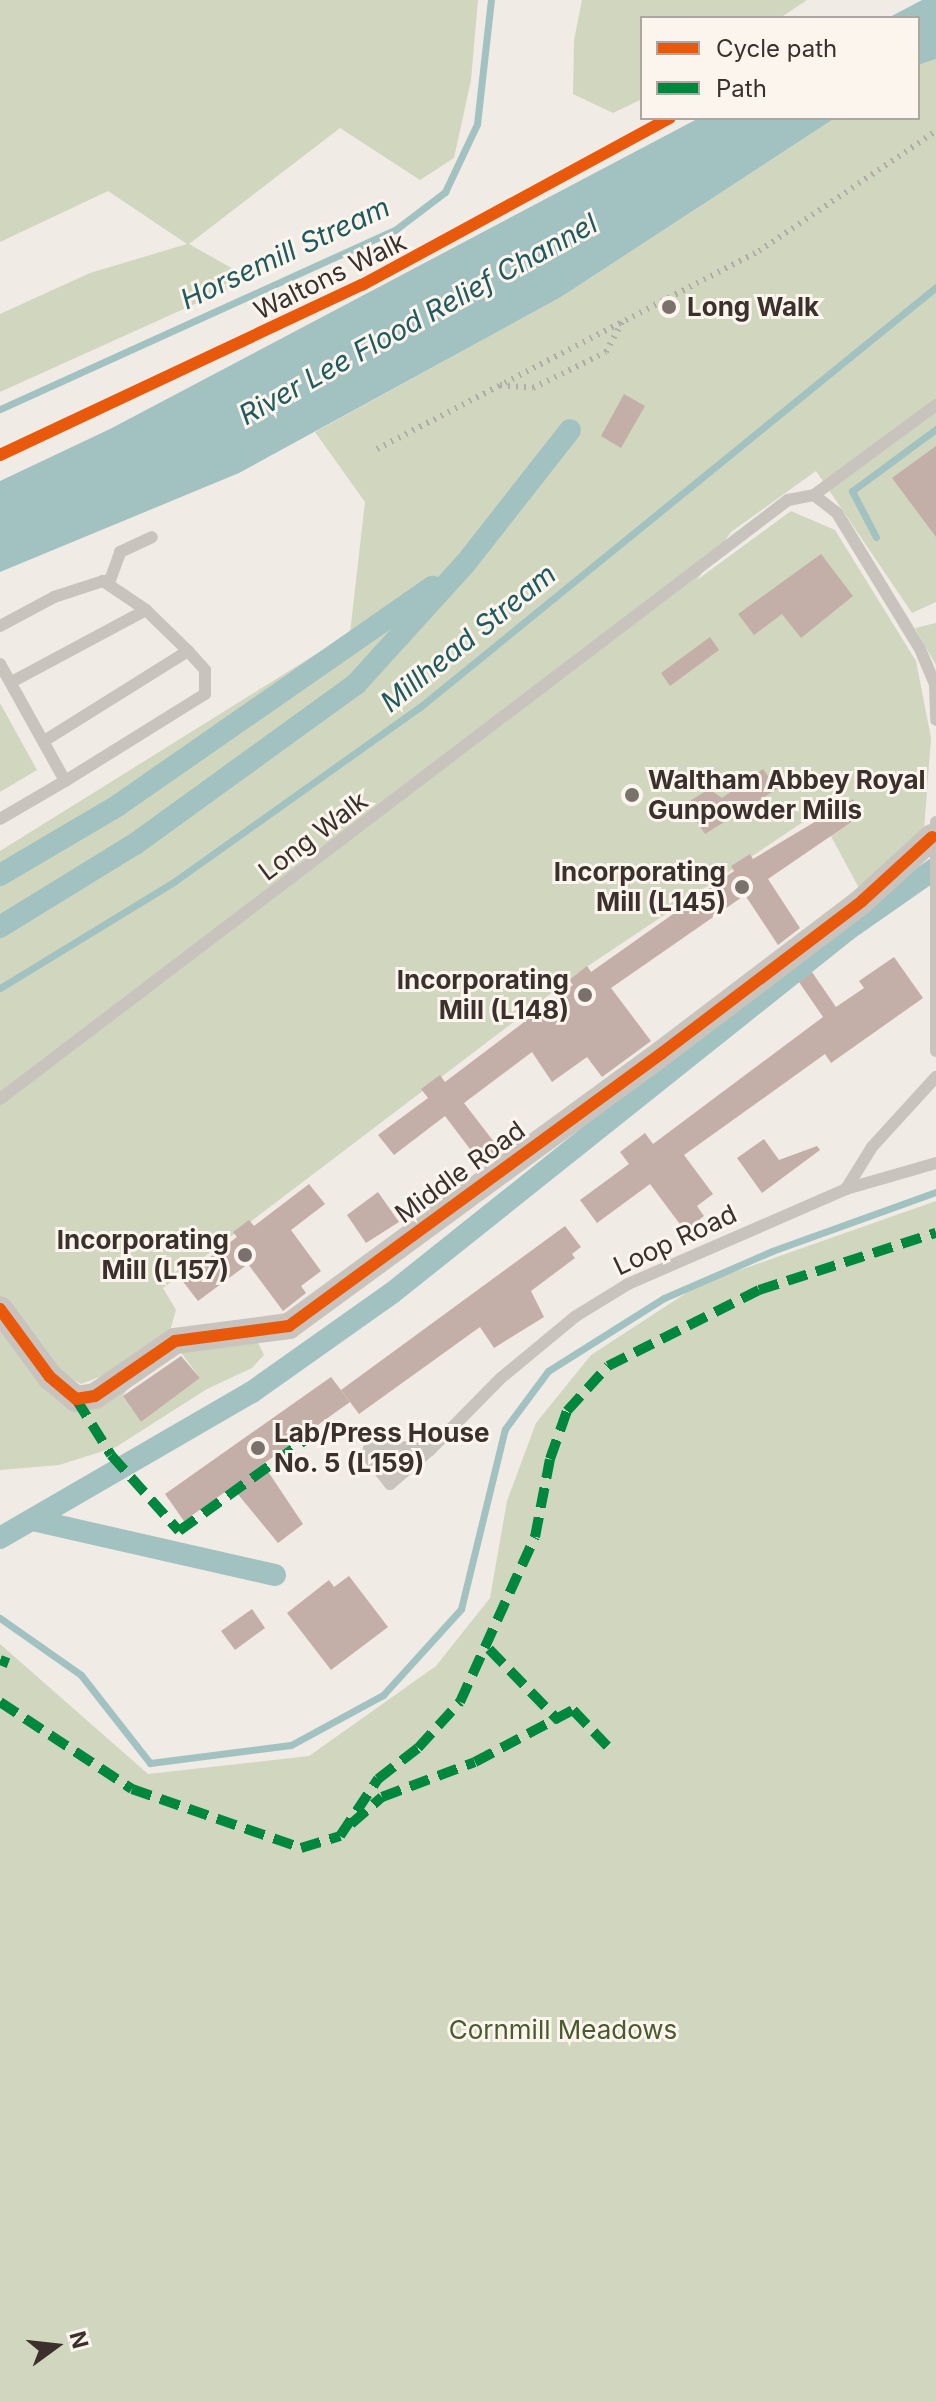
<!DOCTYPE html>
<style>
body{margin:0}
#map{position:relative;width:936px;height:2402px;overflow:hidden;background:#f0ebe5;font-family:Inter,sans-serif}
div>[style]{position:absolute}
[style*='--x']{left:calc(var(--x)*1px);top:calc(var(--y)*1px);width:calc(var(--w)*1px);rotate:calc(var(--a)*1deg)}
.green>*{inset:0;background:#d1d6bf}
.water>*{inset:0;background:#a1c2c1}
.stream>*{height:7px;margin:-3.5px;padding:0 3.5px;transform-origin:3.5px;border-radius:3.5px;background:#a1c2c1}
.canal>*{height:22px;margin:-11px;padding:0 11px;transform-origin:11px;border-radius:11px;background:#a1c2c1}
.building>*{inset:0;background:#c3afa7}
.lane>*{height:12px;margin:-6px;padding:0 6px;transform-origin:6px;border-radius:6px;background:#c9c3be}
.street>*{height:26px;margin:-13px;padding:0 13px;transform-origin:13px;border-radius:13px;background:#c9c3be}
.rail>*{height:6px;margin-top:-3px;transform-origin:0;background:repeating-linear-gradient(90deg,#b1aca8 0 2px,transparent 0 8px)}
.quiet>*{height:10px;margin-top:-5px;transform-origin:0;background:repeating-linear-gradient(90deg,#00873e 0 20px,transparent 0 30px)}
.cycleway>*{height:12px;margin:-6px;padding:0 6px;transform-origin:6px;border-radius:6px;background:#e8590c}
.dots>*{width:22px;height:22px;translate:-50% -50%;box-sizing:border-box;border:4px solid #fbf5ee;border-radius:50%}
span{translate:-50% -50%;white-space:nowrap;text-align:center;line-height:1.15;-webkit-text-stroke:6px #fbf5ee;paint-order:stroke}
.street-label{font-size:26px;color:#3b302b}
.poi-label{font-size:26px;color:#3b302b;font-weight:700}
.left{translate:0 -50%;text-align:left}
.right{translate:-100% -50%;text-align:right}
.park-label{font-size:26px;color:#4a5a2e}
.water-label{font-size:28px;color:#1f5a5e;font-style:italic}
.legend{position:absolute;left:640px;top:16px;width:280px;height:104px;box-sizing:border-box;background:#fbf5ee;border:2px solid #aea6a0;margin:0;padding:10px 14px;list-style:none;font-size:24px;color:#3b302b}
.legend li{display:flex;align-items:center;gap:16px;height:40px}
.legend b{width:40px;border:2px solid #aea6a0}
.north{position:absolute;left:16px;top:2306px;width:80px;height:80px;-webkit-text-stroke:6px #fbf5ee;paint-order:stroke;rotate:75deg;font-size:22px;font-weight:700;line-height:32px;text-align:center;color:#3b302b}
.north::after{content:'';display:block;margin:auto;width:28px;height:36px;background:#3b302b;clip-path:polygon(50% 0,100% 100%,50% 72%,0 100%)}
</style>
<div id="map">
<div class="green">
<i style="clip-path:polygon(0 0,478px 0,471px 80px,454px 158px,420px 180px,340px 128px,189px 244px,235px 270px,239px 284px,0 392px,0 314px,90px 273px,187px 244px,108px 191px,0 242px)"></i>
<i style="clip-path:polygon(582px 0,807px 0,780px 18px,642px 18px,642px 99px,613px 113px,573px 94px,574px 40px)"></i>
<i style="clip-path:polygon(936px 59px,936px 602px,912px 613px,816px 471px,731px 532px,697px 580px,791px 511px,835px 530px,916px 661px,931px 738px,924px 831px,860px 890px,818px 812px,582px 970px,163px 1288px,176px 1310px,168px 1338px,122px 1368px,81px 1384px,53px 1368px,0 1301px,0 851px,350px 633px,365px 502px,315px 432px,561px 297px,835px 118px,918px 118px,918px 65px)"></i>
<i style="clip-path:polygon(936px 623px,936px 665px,915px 628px)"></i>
<i style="clip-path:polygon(0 703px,37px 770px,0 792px)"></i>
<i style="clip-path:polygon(936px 1201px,936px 2402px,0 2402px,0 1644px,148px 1774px,309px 1756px,436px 1666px,490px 1598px,507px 1501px,536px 1423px,591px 1355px,700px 1284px)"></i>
<i style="clip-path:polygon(0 1326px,61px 1398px,132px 1382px,123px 1396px,141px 1422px,200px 1378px,176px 1346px,255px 1337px,264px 1355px,252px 1368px,207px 1389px,116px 1447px,59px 1465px,0 1470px)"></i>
</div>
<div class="water">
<i style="clip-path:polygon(922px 0,936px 0,936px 59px,918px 65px,918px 18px,888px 18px)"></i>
<i style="clip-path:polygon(699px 118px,835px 118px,561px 297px,239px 473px,0 572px,0 481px,110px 429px)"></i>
</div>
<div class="stream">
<i style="--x:0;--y:409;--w:434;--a:-24.4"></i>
<i style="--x:395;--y:230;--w:63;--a:-37.2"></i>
<i style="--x:445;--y:192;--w:75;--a:-64.8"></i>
<i style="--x:477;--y:124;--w:125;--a:-83.6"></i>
<i style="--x:876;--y:537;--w:52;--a:-117.6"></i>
<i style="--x:852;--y:491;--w:104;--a:-36.4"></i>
<i style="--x:0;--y:988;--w:205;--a:-31.4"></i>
<i style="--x:175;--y:881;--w:301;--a:-35.4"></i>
<i style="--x:420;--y:707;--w:665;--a:-39.14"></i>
<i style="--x:0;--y:1618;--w:99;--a:35.1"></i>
<i style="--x:81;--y:1675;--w:112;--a:51.9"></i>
<i style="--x:150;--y:1763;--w:142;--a:-7.3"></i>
<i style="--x:291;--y:1745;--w:105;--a:-28.5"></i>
<i style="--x:383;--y:1695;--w:116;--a:-47.8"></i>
<i style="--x:461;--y:1609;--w:185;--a:-76.3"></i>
<i style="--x:505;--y:1429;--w:72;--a:-53.4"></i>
<i style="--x:548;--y:1371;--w:137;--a:-32.2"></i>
<i style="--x:664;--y:1298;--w:118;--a:-23.5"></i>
<i style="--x:772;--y:1251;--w:174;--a:-19.8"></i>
</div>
<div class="canal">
<i style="--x:0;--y:875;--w:136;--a:-30.5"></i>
<i style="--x:117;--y:806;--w:384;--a:-34.8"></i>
<i style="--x:0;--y:927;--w:158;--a:-31.6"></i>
<i style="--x:135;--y:844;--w:273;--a:-35.9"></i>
<i style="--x:356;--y:684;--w:162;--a:-47.8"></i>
<i style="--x:465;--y:564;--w:170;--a:-51.9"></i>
<i style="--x:37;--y:1521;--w:244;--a:12.8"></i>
<i style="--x:0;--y:1538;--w:291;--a:-30.1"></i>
<i style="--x:252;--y:1392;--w:171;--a:-35.3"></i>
<i style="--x:392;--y:1293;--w:582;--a:-38.58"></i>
<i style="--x:847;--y:930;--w:108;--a:-34.9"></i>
</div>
<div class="building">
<i style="clip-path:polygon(624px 394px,645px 406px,621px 448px,601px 436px)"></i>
<i style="clip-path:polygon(936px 446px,936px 537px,892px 478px)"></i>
<i style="clip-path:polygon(821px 554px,853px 596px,801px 638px,782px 614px,754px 635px,738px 614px)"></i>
<i style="clip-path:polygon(710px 637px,719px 650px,670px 686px,661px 673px)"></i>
<i style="clip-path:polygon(763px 769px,777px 789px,705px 834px,685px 804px,709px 789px,722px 798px)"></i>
<i style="clip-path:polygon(853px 799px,863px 814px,768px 879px,800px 928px,778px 945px,745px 895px,611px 988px,651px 1041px,602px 1077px,587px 1057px,552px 1082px,532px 1052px,464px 1103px,501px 1151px,482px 1165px,445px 1116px,394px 1155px,378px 1135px,428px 1098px,421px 1089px,440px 1075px,445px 1082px,573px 985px,569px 980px,587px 966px,591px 972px,734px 871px,731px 866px,750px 854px,753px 859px)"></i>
<i style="clip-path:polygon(894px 957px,923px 998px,831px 1063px,825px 1054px,684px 1155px,713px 1194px,697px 1206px,704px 1216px,685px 1231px,650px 1184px,597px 1223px,580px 1200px,629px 1164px,620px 1152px,645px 1133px,653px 1144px,823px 1017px,799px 982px,812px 972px,836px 1007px,864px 988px,859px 981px)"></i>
<i style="clip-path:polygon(764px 1139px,779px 1160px,817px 1146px,820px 1150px,762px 1193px,737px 1158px)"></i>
<i style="clip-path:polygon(309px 1184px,325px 1204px,291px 1230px,321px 1271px,301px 1286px,306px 1293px,283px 1311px,248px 1264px,198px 1301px,181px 1279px,237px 1237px,233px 1232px,249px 1220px,254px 1226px)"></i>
<i style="clip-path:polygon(378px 1192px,399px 1222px,366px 1243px,347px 1215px)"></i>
<i style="clip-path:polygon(565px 1226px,581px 1247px,572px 1254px,575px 1258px,531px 1291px,544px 1317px,494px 1348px,480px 1327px,359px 1414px,341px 1390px)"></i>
<i style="clip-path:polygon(181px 1356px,200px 1378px,141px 1422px,123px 1396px)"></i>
<i style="clip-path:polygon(331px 1377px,350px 1402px,263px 1464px,303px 1524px,278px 1543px,232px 1487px,184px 1521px,165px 1494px)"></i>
<i style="clip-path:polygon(349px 1576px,388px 1627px,331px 1670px,287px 1613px,329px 1580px,334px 1587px)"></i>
<i style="clip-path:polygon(252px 1609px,265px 1628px,235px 1650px,221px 1631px)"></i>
</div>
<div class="lane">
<i style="--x:814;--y:495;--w:152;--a:-36.4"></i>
<i style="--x:109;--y:583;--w:33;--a:-70"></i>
<i style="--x:120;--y:552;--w:35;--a:-25"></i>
<i style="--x:146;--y:610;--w:59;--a:44.3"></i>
<i style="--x:0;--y:626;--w:61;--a:-28.2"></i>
<i style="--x:54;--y:597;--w:52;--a:-18.1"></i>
<i style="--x:103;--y:581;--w:52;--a:34"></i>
<i style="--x:146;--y:610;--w:152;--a:151.8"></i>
<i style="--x:0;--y:664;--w:134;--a:60.9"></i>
<i style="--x:65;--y:781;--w:75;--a:149.7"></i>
<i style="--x:44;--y:741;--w:170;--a:-32"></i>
<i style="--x:188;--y:651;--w:25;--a:48"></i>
<i style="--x:205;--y:670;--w:24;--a:90"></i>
<i style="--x:205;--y:694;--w:165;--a:148.1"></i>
<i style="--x:936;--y:822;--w:229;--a:90"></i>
<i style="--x:0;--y:1099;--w:990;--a:-37.24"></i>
<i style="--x:788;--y:500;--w:26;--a:-11"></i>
<i style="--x:814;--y:495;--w:29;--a:38"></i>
<i style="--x:837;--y:513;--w:159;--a:58.6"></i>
<i style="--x:920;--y:649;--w:38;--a:67"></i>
<i style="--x:935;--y:684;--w:36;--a:88"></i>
<i style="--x:846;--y:1189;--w:94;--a:-16.1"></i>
<i style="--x:430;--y:1450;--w:48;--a:-174.1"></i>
<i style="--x:382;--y:1445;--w:14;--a:163"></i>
<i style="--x:369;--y:1449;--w:10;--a:84"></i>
<i style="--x:370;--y:1459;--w:32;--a:51"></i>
<i style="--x:390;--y:1484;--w:52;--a:-40.4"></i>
<i style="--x:430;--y:1450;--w:101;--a:-45.4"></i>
<i style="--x:501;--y:1378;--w:97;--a:-39.6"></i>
<i style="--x:576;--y:1316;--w:61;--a:-31.6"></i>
<i style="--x:628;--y:1284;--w:238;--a:-23.5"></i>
<i style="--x:846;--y:1189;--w:49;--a:-58.2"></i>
<i style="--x:872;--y:1147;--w:95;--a:-47.6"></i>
</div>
<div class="street">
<i style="--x:0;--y:1309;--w:84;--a:53.7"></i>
<i style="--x:50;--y:1377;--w:34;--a:40"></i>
<i style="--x:76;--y:1399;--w:19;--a:-9"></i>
<i style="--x:95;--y:1396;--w:97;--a:-34.5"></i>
<i style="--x:175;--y:1341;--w:115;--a:-7.5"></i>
<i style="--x:289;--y:1326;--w:462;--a:-36.2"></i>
<i style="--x:662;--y:1053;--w:251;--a:-37.2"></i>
<i style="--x:862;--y:901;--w:95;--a:-42.4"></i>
</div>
<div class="rail">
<i style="--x:500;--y:385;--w:33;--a:5"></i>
<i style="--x:533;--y:388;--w:81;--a:-26.3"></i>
<i style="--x:606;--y:352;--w:34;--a:-62"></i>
<i style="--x:377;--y:449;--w:430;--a:-27.4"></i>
<i style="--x:759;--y:251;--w:214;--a:-34.1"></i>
</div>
<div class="quiet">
<i style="--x:76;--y:1399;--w:66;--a:58"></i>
<i style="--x:111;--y:1455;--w:102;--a:48.2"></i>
<i style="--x:179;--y:1531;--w:159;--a:-35.8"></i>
<i style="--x:489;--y:1649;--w:100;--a:45.8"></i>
<i style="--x:0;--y:1660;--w:9;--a:21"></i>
<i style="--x:0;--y:1702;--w:158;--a:33.4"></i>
<i style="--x:132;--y:1789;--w:179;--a:19.2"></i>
<i style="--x:301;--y:1848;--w:41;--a:-17.1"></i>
<i style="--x:340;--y:1836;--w:69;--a:-56.3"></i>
<i style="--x:378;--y:1779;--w:51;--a:-37.8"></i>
<i style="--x:418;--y:1748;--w:62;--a:-47.6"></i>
<i style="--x:460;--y:1702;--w:181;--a:-65.6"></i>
<i style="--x:535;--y:1537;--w:79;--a:-79.1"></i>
<i style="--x:550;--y:1459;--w:51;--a:-70.5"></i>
<i style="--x:567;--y:1411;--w:61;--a:-47.7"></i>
<i style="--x:608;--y:1366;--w:169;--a:-26.7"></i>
<i style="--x:759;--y:1290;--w:186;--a:-17.9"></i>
<i style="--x:351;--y:1824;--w:41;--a:-41.1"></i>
<i style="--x:382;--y:1797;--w:99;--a:-20.6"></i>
<i style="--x:475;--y:1762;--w:111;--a:-28"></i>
<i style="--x:573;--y:1710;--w:55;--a:46.5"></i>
</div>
<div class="cycleway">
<i style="--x:0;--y:455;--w:400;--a:-25.2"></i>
<i style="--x:362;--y:285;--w:350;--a:-28.5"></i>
<i style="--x:0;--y:1309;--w:84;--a:53.7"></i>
<i style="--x:50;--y:1377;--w:34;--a:40"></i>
<i style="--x:76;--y:1399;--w:19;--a:-9"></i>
<i style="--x:95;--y:1396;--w:97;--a:-34.5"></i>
<i style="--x:175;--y:1341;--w:115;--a:-7.5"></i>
<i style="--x:289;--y:1326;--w:462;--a:-36.2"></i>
<i style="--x:662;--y:1053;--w:251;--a:-37.2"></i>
<i style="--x:862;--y:901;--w:95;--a:-42.4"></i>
</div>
<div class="dots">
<i style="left:669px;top:307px;background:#7a716c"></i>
<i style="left:632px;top:795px;background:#7a716c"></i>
<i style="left:742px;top:887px;background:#7a716c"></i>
<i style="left:585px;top:995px;background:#7a716c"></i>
<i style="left:245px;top:1255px;background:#7a716c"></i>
<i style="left:258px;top:1448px;background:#7a716c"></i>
</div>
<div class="street-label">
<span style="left:330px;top:276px;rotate:-26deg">Waltons Walk</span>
<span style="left:313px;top:836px;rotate:-37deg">Long Walk</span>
<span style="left:460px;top:1172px;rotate:-36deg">Middle Road</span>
<span style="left:675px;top:1240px;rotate:-25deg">Loop Road</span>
</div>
<div class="poi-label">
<span class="left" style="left:687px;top:307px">Long Walk</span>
<span class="left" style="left:648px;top:795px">Waltham Abbey Royal<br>Gunpowder Mills</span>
<span class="right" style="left:726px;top:887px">Incorporating<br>Mill (L145)</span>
<span class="right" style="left:569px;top:995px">Incorporating<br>Mill (L148)</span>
<span class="right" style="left:229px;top:1255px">Incorporating<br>Mill (L157)</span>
<span class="left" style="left:274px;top:1448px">Lab/Press House<br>No. 5 (L159)</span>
</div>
<div class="park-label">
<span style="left:563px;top:2030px">Cornmill Meadows</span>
</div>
<div class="water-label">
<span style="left:285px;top:253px;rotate:-25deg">Horsemill Stream</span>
<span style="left:418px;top:319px;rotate:-29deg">River Lee Flood Relief Channel</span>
<span style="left:468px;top:638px;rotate:-39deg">Millhead Stream</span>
</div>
<ul class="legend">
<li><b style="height:10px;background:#e8590c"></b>Cycle path</li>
<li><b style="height:10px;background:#00873e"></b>Path</li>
</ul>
<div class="north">N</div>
</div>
